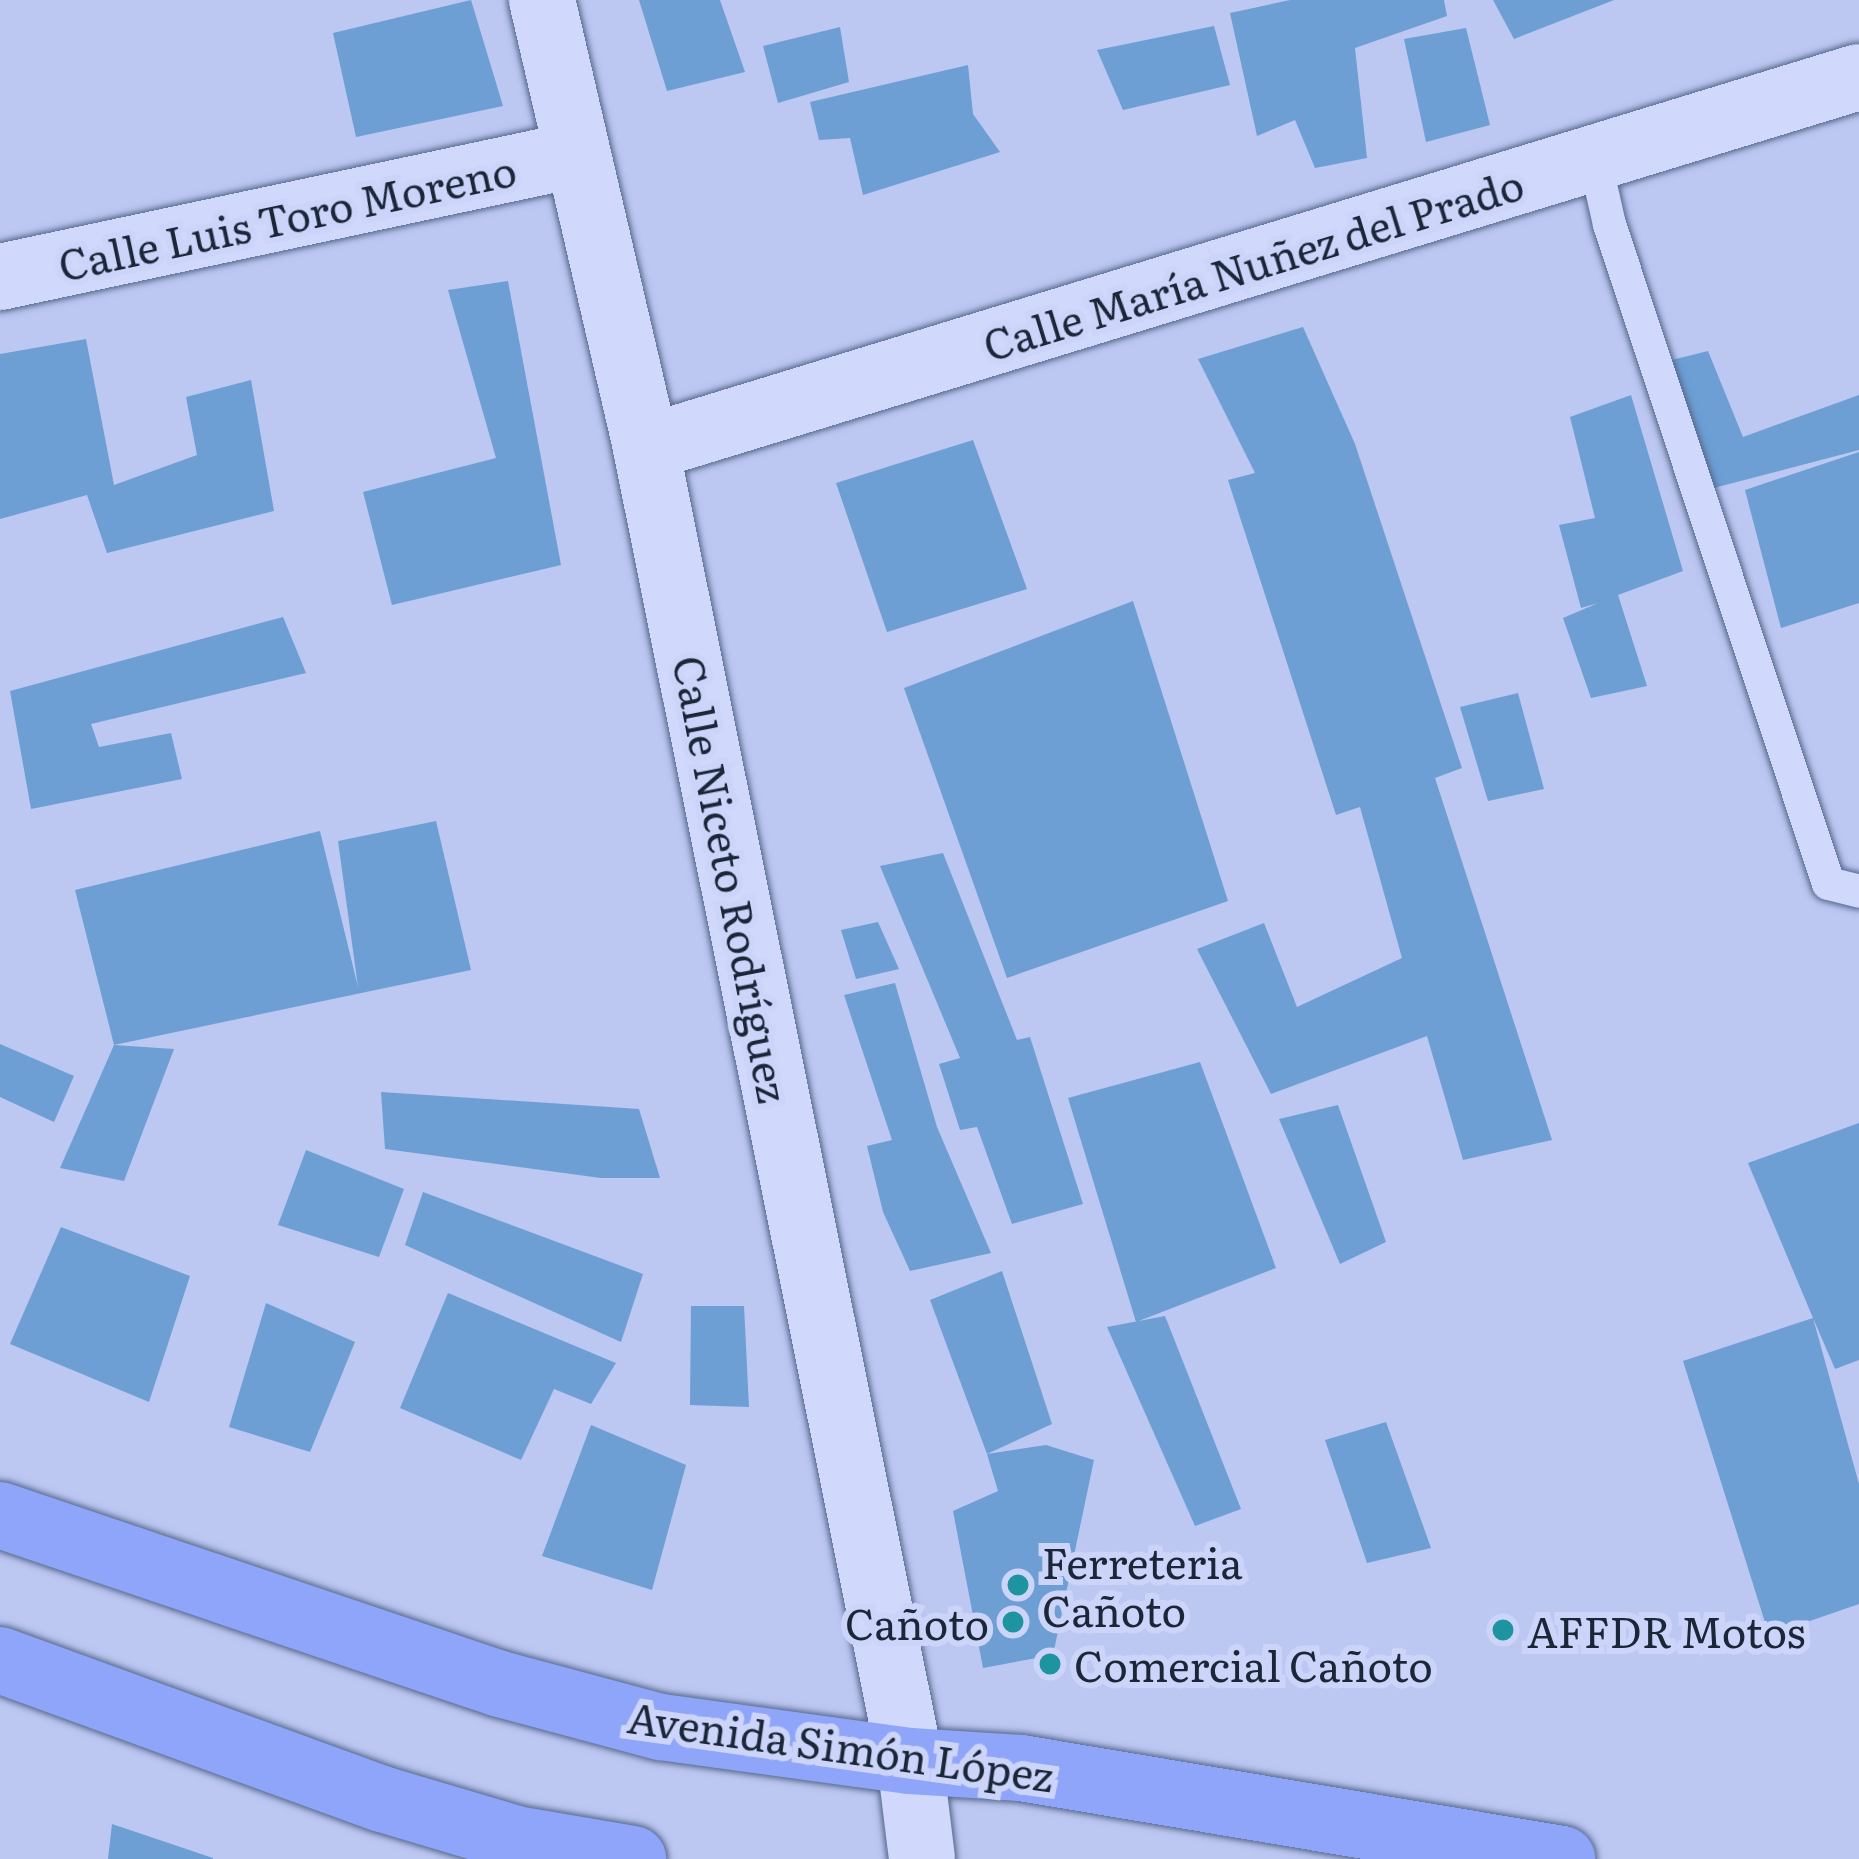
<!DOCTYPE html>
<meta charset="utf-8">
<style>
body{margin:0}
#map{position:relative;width:1859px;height:1859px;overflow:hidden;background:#bcc7f2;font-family:Literata,serif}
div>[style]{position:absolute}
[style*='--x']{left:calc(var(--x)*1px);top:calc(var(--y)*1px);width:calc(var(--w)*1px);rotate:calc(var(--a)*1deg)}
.building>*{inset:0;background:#6d9fd4}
.roads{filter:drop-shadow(0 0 3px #54688b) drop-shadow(0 0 3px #54688b)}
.lane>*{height:33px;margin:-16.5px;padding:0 16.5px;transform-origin:16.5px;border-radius:16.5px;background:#d0d8fc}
.street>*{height:66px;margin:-33px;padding:0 33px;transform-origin:33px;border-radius:33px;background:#d0d8fc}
.secondary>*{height:66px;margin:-33px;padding:0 33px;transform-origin:33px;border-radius:33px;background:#d0d8fc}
.primary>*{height:66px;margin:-33px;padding:0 33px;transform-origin:33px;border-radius:33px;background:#8fa5fa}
.dots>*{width:33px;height:33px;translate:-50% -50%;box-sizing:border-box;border:6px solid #ccd5f9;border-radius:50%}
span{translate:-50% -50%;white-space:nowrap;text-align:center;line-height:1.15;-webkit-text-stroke:12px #ccd5f9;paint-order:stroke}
.street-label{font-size:42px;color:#1a2739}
.poi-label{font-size:42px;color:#1a2739}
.left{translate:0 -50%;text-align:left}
.right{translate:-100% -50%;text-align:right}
</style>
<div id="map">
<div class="building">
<i style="clip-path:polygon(471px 0,503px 106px,356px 137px,333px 33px)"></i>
<i style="clip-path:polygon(639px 0,720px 0,745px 72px,667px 91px)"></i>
<i style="clip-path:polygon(1290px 0,1444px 0,1447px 16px,1355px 48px,1367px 158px,1315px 168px,1295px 120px,1257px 136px,1230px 13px)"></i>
<i style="clip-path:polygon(1493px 0,1614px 0,1514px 39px)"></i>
<i style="clip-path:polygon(1214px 26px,1230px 85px,1123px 110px,1097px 50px)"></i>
<i style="clip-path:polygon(840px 27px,849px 82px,778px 103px,763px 46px)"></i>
<i style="clip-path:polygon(1466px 28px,1490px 125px,1426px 142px,1404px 39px)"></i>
<i style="clip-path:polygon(968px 65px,973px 114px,1000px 152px,863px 195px,850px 138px,819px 140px,810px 102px)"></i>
<i style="clip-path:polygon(508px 281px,561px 565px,392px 605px,363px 492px,496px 458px,448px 290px)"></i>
<i style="clip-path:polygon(1303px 327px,1355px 444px,1462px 768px,1435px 778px,1552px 1140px,1463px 1160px,1427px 1036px,1271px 1094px,1197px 949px,1264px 923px,1297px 1007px,1402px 958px,1360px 807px,1336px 815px,1228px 480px,1255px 473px,1198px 359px)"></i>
<i style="clip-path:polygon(86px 339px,114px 485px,197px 455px,186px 397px,251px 380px,274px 511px,107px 553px,87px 495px,0 519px,0 354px)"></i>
<i style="clip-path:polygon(1708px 351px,1743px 437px,1859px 395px,1859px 450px,1706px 490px,1668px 361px)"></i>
<i style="clip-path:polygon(1631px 395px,1683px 571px,1618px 595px,1647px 686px,1591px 698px,1563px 618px,1598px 603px,1581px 608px,1559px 525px,1595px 518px,1570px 417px)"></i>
<i style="clip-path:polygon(973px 440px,1027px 589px,887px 632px,836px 483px)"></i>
<i style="clip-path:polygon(1859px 452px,1859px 603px,1781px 628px,1745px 490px)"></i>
<i style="clip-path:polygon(1133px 601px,1228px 901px,1007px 978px,904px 688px)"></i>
<i style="clip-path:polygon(283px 617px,306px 673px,91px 724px,99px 747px,171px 733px,182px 779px,31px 809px,10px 691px)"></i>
<i style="clip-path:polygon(1518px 693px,1544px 789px,1488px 801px,1460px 707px)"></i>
<i style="clip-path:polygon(436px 821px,471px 970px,114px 1045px,75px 890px,320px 831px,358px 987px,338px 841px)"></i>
<i style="clip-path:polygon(943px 853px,1017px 1040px,1030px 1037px,1083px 1204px,1012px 1224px,977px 1127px,960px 1130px,939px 1064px,960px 1058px,880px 866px)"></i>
<i style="clip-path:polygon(878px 922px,899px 969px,856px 979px,841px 930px)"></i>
<i style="clip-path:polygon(895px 983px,937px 1127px,991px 1253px,910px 1271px,883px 1212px,867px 1146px,892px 1140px,844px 995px)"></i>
<i style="clip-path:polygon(0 1044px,74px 1076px,54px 1122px,0 1097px)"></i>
<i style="clip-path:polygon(114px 1045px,174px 1049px,124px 1181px,60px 1168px)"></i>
<i style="clip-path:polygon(1200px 1062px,1276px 1268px,1136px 1322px,1068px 1098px)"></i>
<i style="clip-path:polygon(381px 1092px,639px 1109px,660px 1178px,601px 1178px,385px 1149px)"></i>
<i style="clip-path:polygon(1338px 1105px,1386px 1242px,1340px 1264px,1279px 1119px)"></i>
<i style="clip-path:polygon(1859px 1123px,1859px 1360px,1835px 1369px,1813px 1318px,1859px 1484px,1859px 1604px,1769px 1635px,1683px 1361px,1813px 1318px,1748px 1163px)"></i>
<i style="clip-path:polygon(306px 1150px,404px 1189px,379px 1257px,278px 1225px)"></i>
<i style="clip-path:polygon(423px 1192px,643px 1274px,621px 1342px,405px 1245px)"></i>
<i style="clip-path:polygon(61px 1227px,190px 1276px,149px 1402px,10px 1344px)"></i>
<i style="clip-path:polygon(1002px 1271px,1052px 1424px,987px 1454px,930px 1300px)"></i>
<i style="clip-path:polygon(448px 1293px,616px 1363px,591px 1404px,554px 1389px,521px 1460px,400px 1408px)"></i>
<i style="clip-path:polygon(266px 1303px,355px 1342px,310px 1452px,229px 1427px)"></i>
<i style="clip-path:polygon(691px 1306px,744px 1306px,749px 1407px,690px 1405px)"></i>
<i style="clip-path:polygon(1165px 1316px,1241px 1509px,1195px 1526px,1107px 1327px)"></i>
<i style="clip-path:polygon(1386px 1422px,1431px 1548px,1367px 1563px,1325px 1440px)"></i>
<i style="clip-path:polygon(591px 1425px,686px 1465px,652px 1590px,542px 1556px)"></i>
<i style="clip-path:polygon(1046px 1445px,1094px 1460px,1053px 1655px,983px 1668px,953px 1511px,998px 1491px,987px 1454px)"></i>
<i style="clip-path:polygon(112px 1824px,213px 1858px,213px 1859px,108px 1859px)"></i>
</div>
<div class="roads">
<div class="lane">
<i style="--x:1594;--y:158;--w:68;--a:77.2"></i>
<i style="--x:1609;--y:224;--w:694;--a:71.62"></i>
<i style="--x:1828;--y:883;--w:32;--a:14"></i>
</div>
<div class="street">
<i style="--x:0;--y:277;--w:587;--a:-12"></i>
<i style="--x:646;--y:448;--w:1268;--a:-17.01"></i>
</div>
<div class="secondary">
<i style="--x:542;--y:0;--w:460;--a:76.9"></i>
<i style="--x:646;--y:448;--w:1339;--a:78.63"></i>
<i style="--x:910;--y:1761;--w:99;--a:83"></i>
</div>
<div class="primary">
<i style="--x:0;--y:1515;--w:528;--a:18.68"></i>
<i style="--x:500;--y:1684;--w:167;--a:15"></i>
<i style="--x:661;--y:1727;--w:251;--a:7.8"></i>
<i style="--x:910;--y:1761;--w:111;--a:3.6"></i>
<i style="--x:1021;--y:1768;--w:549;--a:9.55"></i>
<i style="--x:0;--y:1660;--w:407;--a:20"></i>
<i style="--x:382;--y:1799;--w:140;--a:16.6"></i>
<i style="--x:516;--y:1839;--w:119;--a:9.7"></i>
</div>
</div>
<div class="dots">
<i style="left:1018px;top:1585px;background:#1e94a0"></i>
<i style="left:1013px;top:1622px;background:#1e94a0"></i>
<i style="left:1503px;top:1630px;background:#1e94a0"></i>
<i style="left:1050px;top:1664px;background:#1e94a0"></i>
</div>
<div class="street-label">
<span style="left:287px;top:216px;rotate:-12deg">Calle Luis Toro Moreno</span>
<span style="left:1253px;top:263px;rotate:-17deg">Calle María Nuñez del Prado</span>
<span style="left:733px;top:879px;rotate:79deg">Calle Niceto Rodríguez</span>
<span style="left:841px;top:1745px;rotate:8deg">Avenida Simón López</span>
</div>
<div class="poi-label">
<span class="left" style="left:1042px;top:1585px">Ferreteria<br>Cañoto</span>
<span class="right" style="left:989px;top:1622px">Cañoto</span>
<span class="left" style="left:1527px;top:1630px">AFFDR Motos</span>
<span class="left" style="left:1074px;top:1664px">Comercial Cañoto</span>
</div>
</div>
